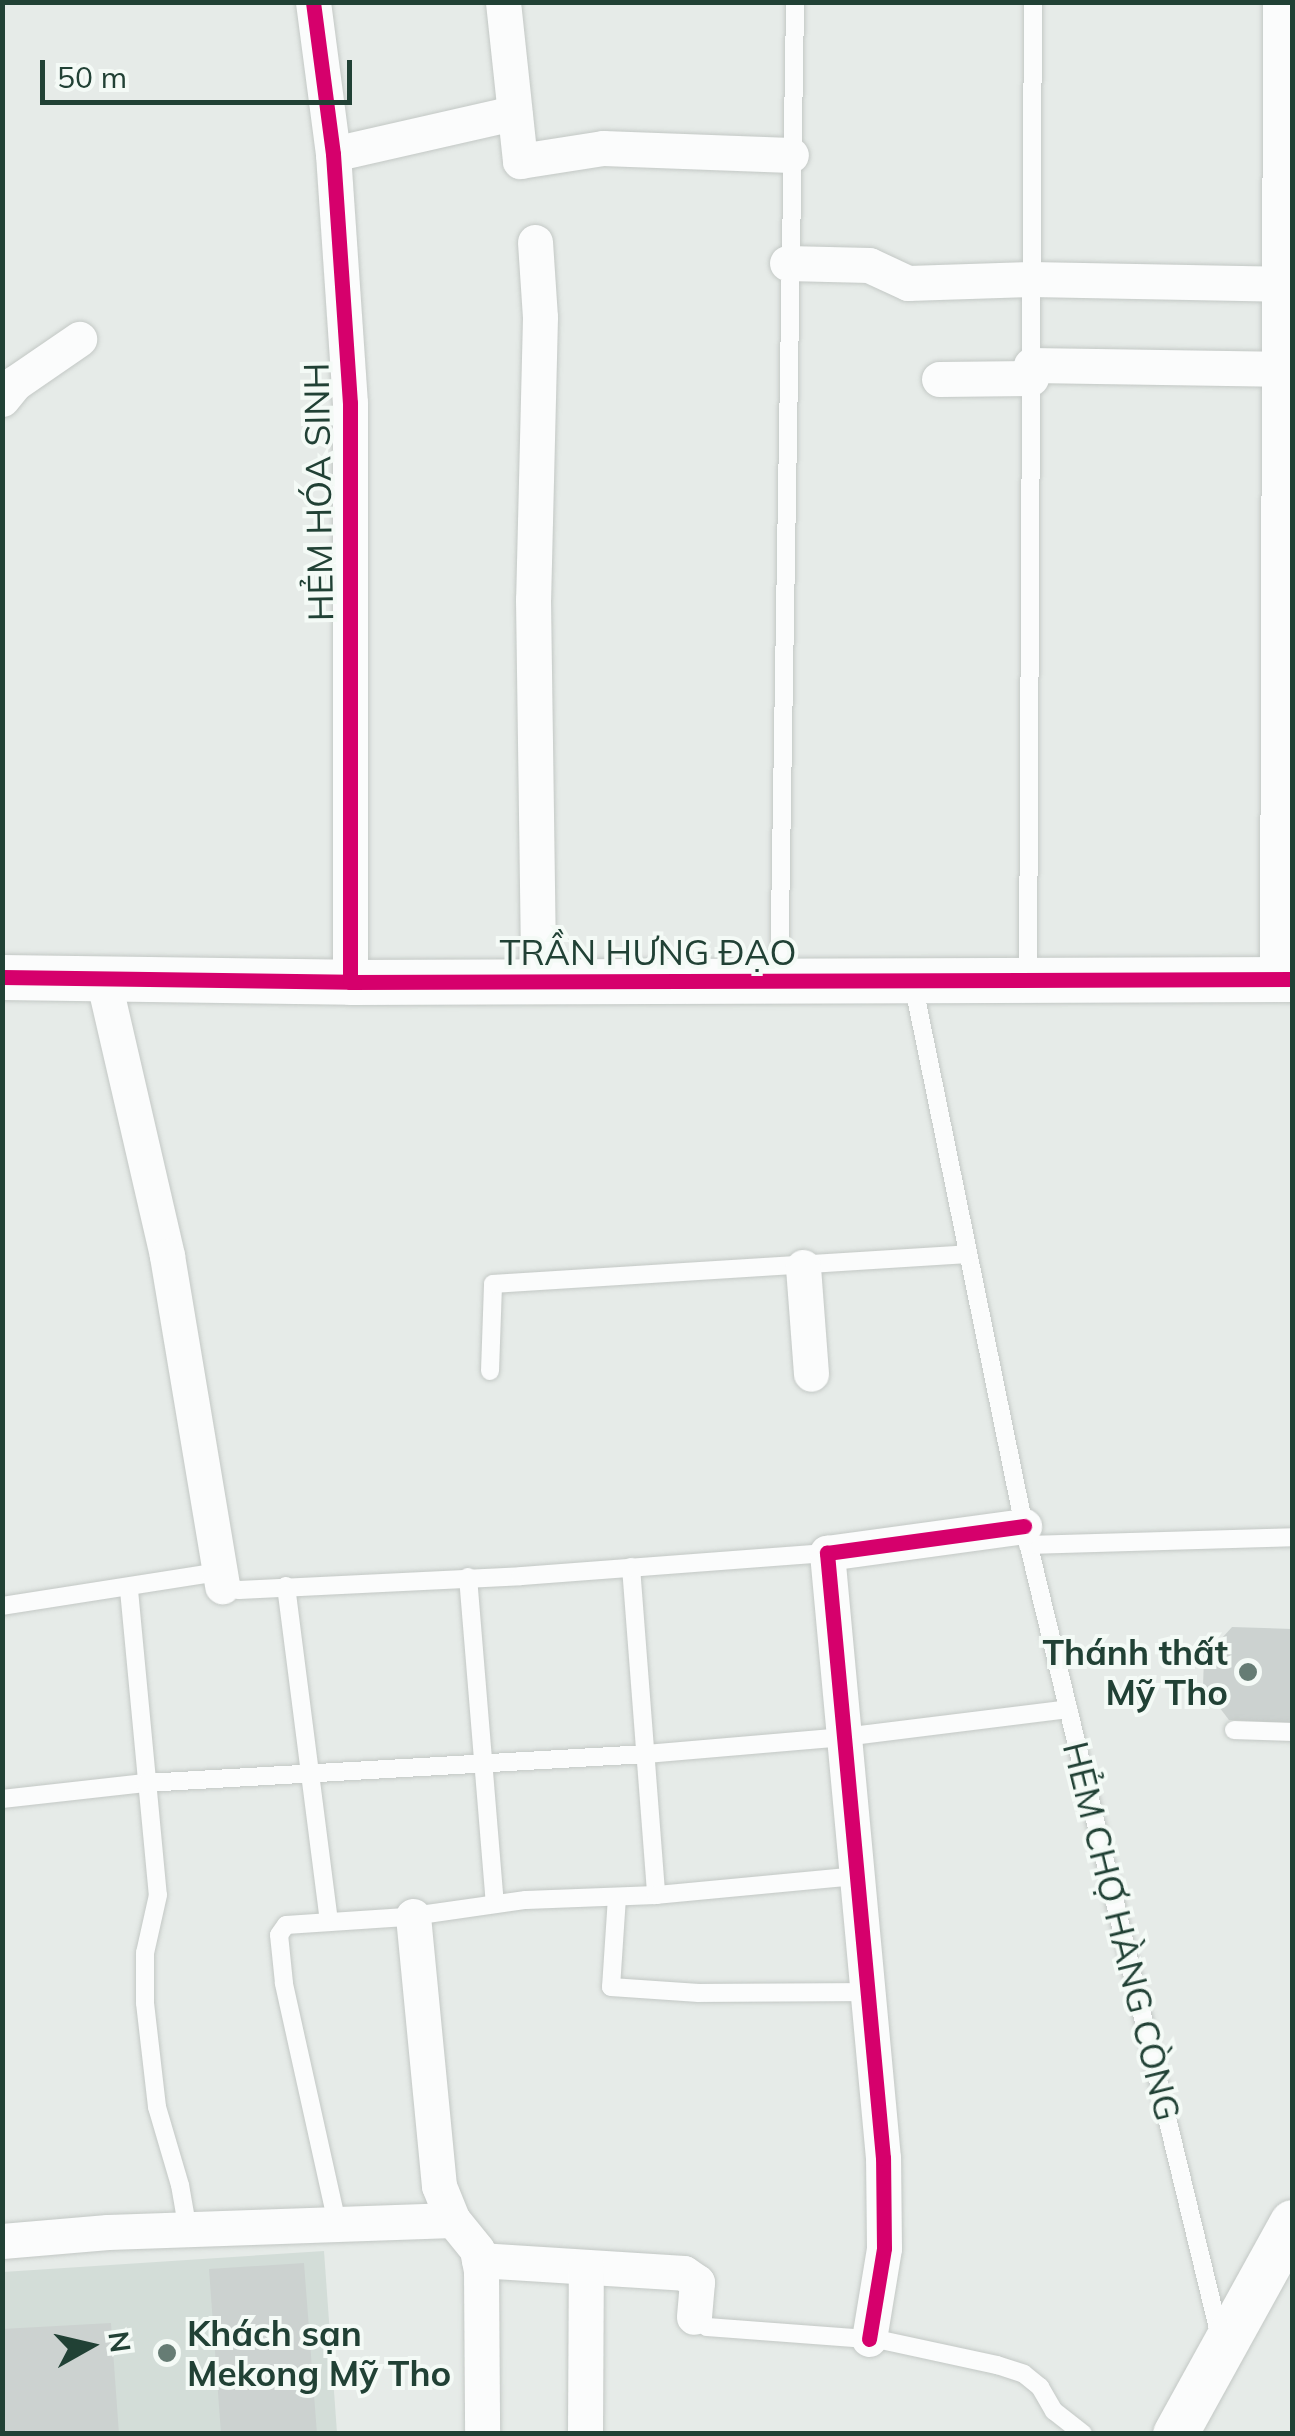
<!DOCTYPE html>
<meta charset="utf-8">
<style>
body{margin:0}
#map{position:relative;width:1295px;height:2436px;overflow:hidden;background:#e6ebe8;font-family:Mulish,sans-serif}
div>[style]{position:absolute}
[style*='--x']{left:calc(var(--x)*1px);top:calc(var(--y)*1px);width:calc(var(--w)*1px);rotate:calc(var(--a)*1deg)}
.built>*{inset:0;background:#d3ddd8}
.building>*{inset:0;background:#ccd2d0}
.roads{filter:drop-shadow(0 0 2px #c3c8c5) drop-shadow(0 0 2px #c3c8c5)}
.service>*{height:18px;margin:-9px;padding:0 9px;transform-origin:9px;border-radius:9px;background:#fbfcfc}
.minor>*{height:35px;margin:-17.5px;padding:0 17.5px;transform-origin:17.5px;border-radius:17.5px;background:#fbfcfc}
.tertiary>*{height:45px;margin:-22.5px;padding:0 22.5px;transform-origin:22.5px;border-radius:22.5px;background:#fbfcfc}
.cycleway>*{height:15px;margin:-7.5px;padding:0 7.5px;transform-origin:7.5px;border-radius:7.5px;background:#d6006c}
.dots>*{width:28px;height:28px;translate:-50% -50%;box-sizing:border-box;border:5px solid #f4faf6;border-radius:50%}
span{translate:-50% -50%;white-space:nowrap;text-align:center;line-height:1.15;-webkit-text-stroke:8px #f4faf6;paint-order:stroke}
.street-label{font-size:35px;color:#214135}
.poi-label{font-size:35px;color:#214135;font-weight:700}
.right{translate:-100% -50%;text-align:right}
.left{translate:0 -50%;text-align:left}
.frame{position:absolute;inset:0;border:5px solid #214135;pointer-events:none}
.north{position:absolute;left:40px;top:2296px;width:100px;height:100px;-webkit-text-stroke:8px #f4faf6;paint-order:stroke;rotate:82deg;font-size:28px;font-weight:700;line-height:40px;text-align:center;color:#214135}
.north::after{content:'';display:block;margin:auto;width:35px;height:45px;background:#214135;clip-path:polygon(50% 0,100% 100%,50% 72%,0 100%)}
.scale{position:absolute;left:40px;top:60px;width:312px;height:45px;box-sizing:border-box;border:5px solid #214135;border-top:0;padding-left:12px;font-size:30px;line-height:35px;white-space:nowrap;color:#214135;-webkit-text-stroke:8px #f4faf6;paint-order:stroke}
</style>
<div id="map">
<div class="built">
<i style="clip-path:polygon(324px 2251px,337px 2433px,3px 2434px,3px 2272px)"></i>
</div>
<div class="building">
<i style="clip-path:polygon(1232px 1627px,1292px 1629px,1292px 1723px,1229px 1720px,1203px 1686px,1204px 1658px)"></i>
<i style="clip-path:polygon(304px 2263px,317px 2434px,221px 2434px,209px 2269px)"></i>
<i style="clip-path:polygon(111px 2323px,119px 2434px,2px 2434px,2px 2329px)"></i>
</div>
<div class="roads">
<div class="service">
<i style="--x:1028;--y:977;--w:975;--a:-89.71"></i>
<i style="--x:779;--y:982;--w:980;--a:-89.06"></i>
<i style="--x:913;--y:983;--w:554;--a:78.45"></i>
<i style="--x:1024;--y:1526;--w:834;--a:76.41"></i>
<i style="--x:490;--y:1371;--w:87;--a:-88"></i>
<i style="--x:493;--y:1284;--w:475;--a:-3.6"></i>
<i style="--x:1028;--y:1545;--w:264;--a:-1.7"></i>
<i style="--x:631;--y:1567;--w:329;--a:85.6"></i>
<i style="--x:468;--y:1577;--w:328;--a:85.3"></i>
<i style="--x:222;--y:1586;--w:17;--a:13"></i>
<i style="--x:239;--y:1590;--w:282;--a:-2.8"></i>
<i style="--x:521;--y:1576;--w:307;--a:-4.3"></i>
<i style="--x:286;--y:1586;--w:337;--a:82.7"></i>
<i style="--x:129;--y:1590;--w:306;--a:84.6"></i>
<i style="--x:158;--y:1895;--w:59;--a:102.6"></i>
<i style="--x:145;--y:1953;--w:50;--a:90"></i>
<i style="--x:145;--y:2003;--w:105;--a:83.4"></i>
<i style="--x:157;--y:2107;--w:81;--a:73.6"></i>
<i style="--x:180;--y:2185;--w:47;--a:80.1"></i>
<i style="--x:2;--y:1606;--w:219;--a:-8.9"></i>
<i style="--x:1234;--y:1730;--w:58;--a:2"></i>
<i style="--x:2;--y:1799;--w:144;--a:-6.4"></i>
<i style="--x:145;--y:1783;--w:502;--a:-3.31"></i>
<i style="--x:646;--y:1754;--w:199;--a:-4.9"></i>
<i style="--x:844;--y:1737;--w:226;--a:-7.1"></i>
<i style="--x:617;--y:1897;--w:90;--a:93.8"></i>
<i style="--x:611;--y:1987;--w:88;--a:3.9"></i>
<i style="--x:699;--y:1993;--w:169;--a:-0.3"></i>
<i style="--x:337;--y:2223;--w:246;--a:-102.5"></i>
<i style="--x:284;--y:1983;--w:48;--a:-95.9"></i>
<i style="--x:279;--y:1935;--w:12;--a:-55"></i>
<i style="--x:286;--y:1925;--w:120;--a:-3.8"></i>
<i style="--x:406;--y:1917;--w:121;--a:-8.1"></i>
<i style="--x:526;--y:1900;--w:130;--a:-2.2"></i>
<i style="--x:656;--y:1895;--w:202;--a:-5.4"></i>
<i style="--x:694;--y:2317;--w:16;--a:38"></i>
<i style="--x:707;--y:2327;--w:174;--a:4.3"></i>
<i style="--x:881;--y:2340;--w:119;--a:12.2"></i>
<i style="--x:997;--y:2365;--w:28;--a:18"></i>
<i style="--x:1024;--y:2374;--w:21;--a:39"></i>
<i style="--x:1040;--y:2387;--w:28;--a:60"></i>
<i style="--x:1054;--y:2411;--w:37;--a:38"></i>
</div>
<div class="minor">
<i style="--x:313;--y:2;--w:153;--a:82.5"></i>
<i style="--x:333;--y:154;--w:250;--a:86.1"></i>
<i style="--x:350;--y:403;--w:579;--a:90"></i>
<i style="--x:503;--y:2;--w:160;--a:83.9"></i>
<i style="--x:520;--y:161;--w:84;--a:-8.9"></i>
<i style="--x:603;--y:148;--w:188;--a:2.1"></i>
<i style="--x:333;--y:154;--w:186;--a:-12.8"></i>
<i style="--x:535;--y:242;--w:75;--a:86.2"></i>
<i style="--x:540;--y:317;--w:282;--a:91.4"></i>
<i style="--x:533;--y:599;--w:381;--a:89.2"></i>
<i style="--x:787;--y:263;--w:82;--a:1.4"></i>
<i style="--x:869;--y:265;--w:43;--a:24.8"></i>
<i style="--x:908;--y:283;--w:122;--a:-1.9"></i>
<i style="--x:1030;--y:279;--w:262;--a:1.1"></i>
<i style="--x:1031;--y:365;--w:261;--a:0.9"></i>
<i style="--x:939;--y:379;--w:92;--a:-0.6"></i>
<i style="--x:2;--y:399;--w:21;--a:-51"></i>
<i style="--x:15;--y:383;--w:78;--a:-34.5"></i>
<i style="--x:103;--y:978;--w:285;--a:77"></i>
<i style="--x:167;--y:1256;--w:335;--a:80.5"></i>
<i style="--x:1277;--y:979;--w:977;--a:-89.82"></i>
<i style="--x:803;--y:1267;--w:107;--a:85.7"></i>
<i style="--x:413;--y:1916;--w:271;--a:84.5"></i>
<i style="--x:439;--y:2186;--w:37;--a:68"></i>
<i style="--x:453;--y:2220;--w:38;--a:51"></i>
<i style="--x:477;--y:2250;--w:21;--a:79"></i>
<i style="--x:481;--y:2271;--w:163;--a:89.6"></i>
<i style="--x:2;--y:2241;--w:106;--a:-4.9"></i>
<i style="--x:108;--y:2232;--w:345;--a:-2"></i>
<i style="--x:479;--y:2260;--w:205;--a:3.6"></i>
<i style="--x:684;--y:2273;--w:16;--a:35"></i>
<i style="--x:697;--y:2282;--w:35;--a:95"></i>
<i style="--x:869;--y:2339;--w:92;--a:-80.6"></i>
<i style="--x:884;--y:2248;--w:90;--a:-90.6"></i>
<i style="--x:883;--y:2158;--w:608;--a:-95.29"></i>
<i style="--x:827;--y:1553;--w:199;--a:-7.8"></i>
<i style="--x:585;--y:2434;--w:167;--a:-89.7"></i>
</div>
<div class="tertiary">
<i style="--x:2;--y:977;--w:348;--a:0.8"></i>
<i style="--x:350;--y:982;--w:942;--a:-0.18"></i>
<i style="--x:1175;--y:2434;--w:242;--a:-61.1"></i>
</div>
</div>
<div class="cycleway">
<i style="--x:313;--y:2;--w:153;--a:82.5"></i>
<i style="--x:333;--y:154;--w:250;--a:86.1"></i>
<i style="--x:350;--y:403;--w:579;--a:90"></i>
<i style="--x:2;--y:977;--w:348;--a:0.8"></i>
<i style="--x:350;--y:982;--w:942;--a:-0.18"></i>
<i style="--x:869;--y:2339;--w:92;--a:-80.6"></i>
<i style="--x:884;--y:2248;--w:90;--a:-90.6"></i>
<i style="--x:883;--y:2158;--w:608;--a:-95.29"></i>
<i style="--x:827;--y:1553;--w:199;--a:-7.8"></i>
</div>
<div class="dots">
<i style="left:1248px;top:1672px;background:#667c74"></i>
<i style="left:167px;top:2353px;background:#667c74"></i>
</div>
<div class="street-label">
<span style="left:318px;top:492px;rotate:-91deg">HẺM HÓA SINH</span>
<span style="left:648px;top:952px">TRẦN HƯNG ĐẠO</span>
<span style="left:1122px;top:1931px;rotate:76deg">HẺM CHỢ HÀNG CÒNG</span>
</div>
<div class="poi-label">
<span class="right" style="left:1228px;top:1672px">Thánh thất<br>Mỹ Tho</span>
<span class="left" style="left:187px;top:2353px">Khách sạn<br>Mekong Mỹ Tho</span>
</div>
<div class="frame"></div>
<div class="north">N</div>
<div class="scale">50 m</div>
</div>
